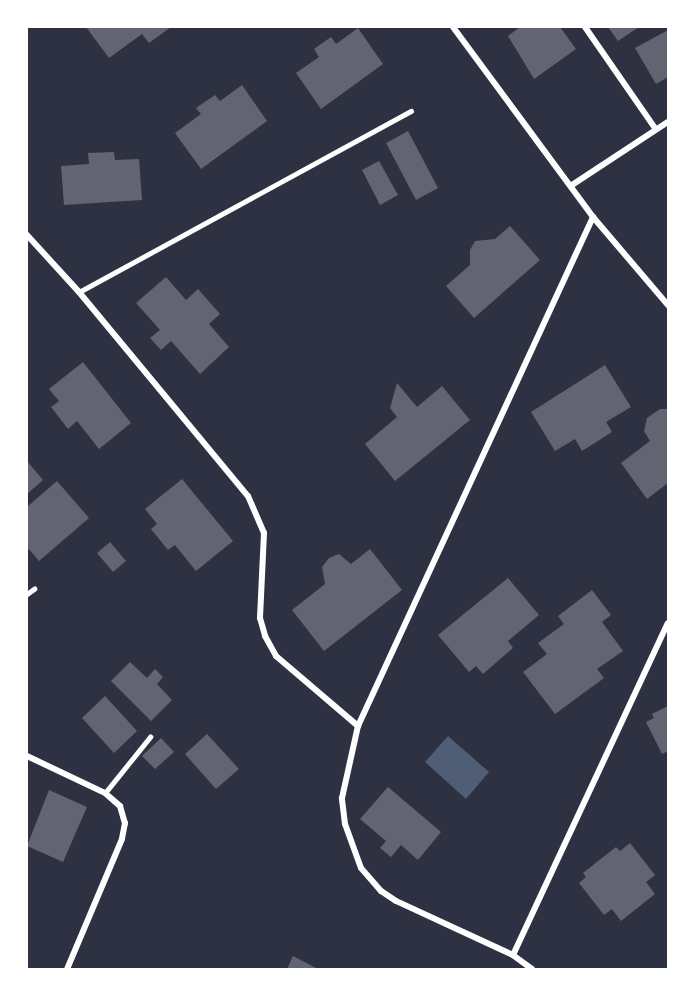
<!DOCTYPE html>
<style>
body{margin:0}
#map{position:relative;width:695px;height:996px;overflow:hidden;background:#2d3142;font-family:"Zilla Slab",serif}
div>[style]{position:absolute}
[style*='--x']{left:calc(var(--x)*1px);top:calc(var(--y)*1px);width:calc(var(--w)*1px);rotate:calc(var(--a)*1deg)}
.water>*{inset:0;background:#4f5d75}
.building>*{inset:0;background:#626471}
.service>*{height:4.5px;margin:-2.25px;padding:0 2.25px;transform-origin:2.25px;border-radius:2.25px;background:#fff}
.minor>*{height:6px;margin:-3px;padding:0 3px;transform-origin:3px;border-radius:3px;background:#fff}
span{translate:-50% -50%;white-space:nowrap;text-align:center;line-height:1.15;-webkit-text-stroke:4.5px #fff;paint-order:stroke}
.frame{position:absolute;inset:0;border:28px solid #fff;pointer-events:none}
</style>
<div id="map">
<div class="water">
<i style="clip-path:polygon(448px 736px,489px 772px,466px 799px,425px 762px)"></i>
</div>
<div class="building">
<i style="clip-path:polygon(86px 27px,171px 27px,149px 43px,142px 34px,109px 58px)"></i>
<i style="clip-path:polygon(520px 27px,560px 27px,576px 49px,534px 79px,508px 36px)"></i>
<i style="clip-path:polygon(608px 27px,639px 27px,618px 41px)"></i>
<i style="clip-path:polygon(358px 28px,383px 64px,321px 109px,296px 73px,319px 57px,314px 49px,331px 37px,336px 44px)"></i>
<i style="clip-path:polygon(668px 30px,668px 77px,656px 84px,635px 48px)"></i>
<i style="clip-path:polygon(242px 85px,267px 121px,201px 169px,175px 133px,201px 114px,196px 108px,215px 95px,220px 101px)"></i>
<i style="clip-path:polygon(408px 131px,438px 188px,416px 200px,386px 143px)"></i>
<i style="clip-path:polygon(114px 152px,115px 160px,139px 159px,142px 200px,64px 205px,61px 166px,89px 164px,88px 153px)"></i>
<i style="clip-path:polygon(379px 161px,398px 195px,380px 205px,362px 170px)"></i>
<i style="clip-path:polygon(510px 226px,540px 260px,474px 318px,446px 286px,470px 265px,470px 250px,475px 241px,495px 239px)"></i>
<i style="clip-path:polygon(166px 277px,186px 300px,198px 289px,220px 314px,209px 324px,229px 347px,200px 374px,171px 341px,161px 350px,150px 338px,160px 330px,136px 303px)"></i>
<i style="clip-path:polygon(83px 362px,131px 423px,99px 449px,77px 421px,68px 429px,51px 407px,59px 401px,49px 389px)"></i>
<i style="clip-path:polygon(605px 365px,631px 407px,606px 422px,612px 432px,582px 451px,575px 439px,555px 451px,531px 412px)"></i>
<i style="clip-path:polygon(397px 383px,417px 407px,442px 386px,470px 420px,395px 481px,365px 444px,397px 417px,390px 408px)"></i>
<i style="clip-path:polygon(660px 409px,668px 409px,668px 483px,647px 499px,621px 463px,650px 441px,644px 431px,647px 418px)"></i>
<i style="clip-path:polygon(27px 461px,43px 480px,27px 494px)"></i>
<i style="clip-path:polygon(182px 479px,233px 541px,196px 571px,175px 545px,168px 550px,151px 529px,157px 524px,145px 509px)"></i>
<i style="clip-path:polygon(57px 481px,89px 518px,39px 561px,27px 547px,27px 507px)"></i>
<i style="clip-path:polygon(110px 542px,126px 561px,113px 572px,97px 553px)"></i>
<i style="clip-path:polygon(370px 549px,402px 590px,324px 651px,292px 610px,325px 584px,322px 567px,329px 558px,339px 554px,351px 564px)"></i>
<i style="clip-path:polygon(508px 578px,539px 615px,508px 641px,513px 648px,483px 674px,476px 666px,469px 672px,438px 635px)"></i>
<i style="clip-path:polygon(592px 590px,611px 615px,602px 622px,623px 651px,597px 669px,604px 678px,555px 714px,523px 672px,547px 654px,538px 643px,564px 624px,558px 616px)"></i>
<i style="clip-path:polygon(130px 662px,147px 678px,155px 669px,163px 677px,157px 684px,172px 700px,151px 721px,111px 681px)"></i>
<i style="clip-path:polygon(105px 696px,137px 731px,114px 753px,82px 718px)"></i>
<i style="clip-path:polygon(668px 706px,668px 751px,662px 754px,646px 722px,654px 718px,652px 714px)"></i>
<i style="clip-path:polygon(207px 734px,239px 769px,216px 789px,185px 754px)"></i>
<i style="clip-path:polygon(161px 738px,174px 752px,155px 769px,142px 756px)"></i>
<i style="clip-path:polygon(388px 787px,441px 832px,418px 860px,401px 845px,391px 857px,380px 848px,386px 841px,360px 819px)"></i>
<i style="clip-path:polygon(49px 790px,87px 807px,63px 862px,27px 846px)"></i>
<i style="clip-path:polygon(630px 843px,655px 875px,646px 882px,655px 894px,621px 921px,612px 909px,604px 915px,579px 883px,586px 877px,583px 873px,616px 847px,620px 851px)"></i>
<i style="clip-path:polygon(293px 956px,318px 969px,287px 969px)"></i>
</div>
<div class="service">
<i style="--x:79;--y:292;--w:378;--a:-28.6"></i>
<i style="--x:27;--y:594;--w:9;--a:-36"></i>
<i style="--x:105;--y:793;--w:72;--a:-51.2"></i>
</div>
<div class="minor">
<i style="--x:453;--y:27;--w:236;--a:53.6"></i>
<i style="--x:593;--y:217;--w:116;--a:49.6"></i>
<i style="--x:585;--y:27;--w:123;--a:55.3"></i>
<i style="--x:572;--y:185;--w:115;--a:-33.3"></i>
<i style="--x:27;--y:235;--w:77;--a:47.6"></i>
<i style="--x:79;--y:292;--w:265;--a:50.4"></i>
<i style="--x:248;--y:496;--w:40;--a:66.6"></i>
<i style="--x:264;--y:533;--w:85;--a:92.7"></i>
<i style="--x:260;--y:618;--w:19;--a:74"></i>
<i style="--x:265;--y:636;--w:23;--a:61"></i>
<i style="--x:276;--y:656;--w:108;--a:40.5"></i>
<i style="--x:27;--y:756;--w:86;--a:25.4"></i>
<i style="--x:105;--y:793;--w:20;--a:41"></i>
<i style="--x:120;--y:806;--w:18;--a:74"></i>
<i style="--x:125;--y:823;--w:16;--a:101"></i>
<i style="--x:122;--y:839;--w:141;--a:112.9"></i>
<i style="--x:513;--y:955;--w:366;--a:-65"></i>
<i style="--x:532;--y:969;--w:24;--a:-144"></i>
<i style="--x:513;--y:955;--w:129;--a:-155.2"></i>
<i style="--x:396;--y:901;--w:18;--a:-146"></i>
<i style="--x:381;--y:891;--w:30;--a:-131"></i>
<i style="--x:361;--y:868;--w:47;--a:-110"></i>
<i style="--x:345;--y:824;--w:26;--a:-97"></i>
<i style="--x:342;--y:798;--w:74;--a:-77.5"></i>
<i style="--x:358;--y:726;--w:561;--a:-65.22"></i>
</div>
<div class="frame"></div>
</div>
